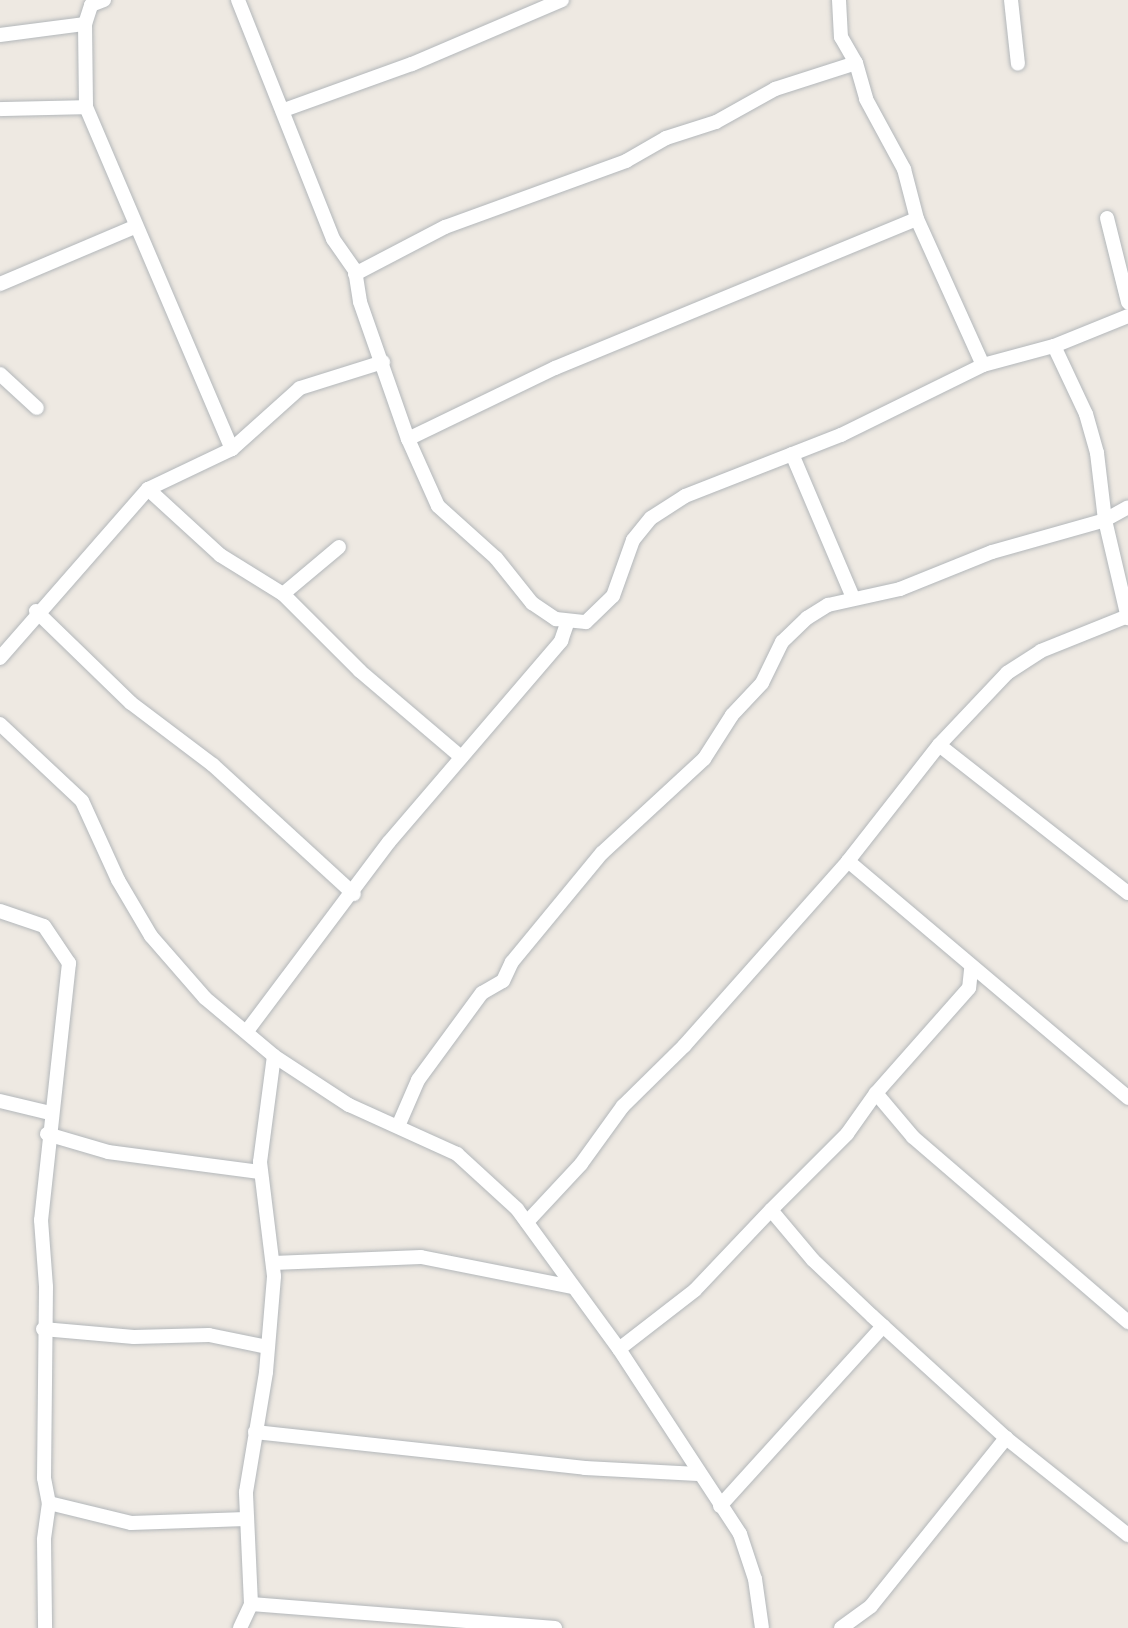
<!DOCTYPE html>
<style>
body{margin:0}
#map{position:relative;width:1128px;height:1628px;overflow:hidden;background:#eee9e2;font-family:"Nunito Sans",sans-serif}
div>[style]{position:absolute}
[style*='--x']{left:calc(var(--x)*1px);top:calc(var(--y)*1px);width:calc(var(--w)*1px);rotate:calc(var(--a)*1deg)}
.roads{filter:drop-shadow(0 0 2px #b3b7ba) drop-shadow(0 0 2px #b3b7ba)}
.minor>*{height:14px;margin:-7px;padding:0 7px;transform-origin:7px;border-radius:7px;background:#fff}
span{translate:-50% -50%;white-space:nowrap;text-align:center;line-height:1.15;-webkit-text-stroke:8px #fff;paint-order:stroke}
</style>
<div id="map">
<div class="roads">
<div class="minor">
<i style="--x:238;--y:0;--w:257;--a:68.3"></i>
<i style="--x:333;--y:239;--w:38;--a:55"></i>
<i style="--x:355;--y:270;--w:32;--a:81"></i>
<i style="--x:360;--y:302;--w:145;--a:70.7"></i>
<i style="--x:408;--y:439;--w:73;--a:65.9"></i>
<i style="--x:438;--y:506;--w:78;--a:41.9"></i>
<i style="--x:496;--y:558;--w:58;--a:51.3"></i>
<i style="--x:532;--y:603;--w:29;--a:34"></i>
<i style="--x:556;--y:619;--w:30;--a:6"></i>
<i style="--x:586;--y:622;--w:37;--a:-44"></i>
<i style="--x:613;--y:596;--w:59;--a:-70.3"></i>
<i style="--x:633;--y:540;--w:28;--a:-51"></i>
<i style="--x:651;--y:518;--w:40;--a:-32.9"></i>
<i style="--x:685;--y:496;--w:168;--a:-21.4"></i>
<i style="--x:841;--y:435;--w:158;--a:-26.2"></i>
<i style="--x:983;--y:365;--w:73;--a:-15"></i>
<i style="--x:1054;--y:346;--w:80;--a:-22.1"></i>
<i style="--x:839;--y:0;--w:37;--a:87"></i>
<i style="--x:841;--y:37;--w:30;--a:60"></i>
<i style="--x:856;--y:63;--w:37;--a:74"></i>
<i style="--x:866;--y:99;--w:80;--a:61.5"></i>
<i style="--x:904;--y:169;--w:52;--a:75.4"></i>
<i style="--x:1011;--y:0;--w:64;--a:83.8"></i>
<i style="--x:85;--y:24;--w:83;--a:89.3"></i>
<i style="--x:86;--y:107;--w:372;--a:66.9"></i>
<i style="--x:0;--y:35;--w:86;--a:-7.4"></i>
<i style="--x:85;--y:24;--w:20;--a:-72"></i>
<i style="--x:91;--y:5;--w:14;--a:-21"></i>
<i style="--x:0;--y:109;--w:86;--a:-1.3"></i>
<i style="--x:284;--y:110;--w:136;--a:-19.8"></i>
<i style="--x:412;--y:64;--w:163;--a:-23.1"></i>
<i style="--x:1107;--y:218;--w:87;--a:76"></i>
<i style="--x:355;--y:274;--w:102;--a:-27.6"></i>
<i style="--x:445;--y:227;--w:193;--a:-20"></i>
<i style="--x:626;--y:161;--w:46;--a:-29.9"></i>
<i style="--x:666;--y:138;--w:52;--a:-17.7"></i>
<i style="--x:716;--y:122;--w:68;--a:-29.2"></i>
<i style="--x:775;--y:89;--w:85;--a:-17.8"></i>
<i style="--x:0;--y:284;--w:146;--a:-23"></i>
<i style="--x:1054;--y:346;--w:75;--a:64.8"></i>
<i style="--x:1086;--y:414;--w:41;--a:74.2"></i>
<i style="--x:1097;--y:453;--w:67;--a:83.2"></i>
<i style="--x:1105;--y:520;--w:101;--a:76.8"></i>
<i style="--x:0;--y:374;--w:50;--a:42.6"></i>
<i style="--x:408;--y:439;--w:163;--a:-25.8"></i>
<i style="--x:555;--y:368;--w:391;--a:-22.4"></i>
<i style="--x:917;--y:219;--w:160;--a:65.7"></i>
<i style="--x:792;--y:454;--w:156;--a:67"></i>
<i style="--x:148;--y:489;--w:98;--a:42.5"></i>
<i style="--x:220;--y:555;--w:74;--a:31.8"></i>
<i style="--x:283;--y:594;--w:109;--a:45"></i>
<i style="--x:360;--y:671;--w:133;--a:40.4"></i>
<i style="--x:283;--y:594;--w:73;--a:-40"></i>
<i style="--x:36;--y:611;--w:132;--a:44.1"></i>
<i style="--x:131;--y:703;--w:103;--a:37.1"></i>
<i style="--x:213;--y:765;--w:191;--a:42.5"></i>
<i style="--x:0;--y:658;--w:225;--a:-48.8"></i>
<i style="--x:148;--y:489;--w:93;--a:-25.5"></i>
<i style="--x:232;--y:449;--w:91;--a:-41.9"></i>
<i style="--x:300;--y:388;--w:87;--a:-17.4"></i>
<i style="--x:0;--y:724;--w:112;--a:43.2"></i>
<i style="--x:82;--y:801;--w:87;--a:65.5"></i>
<i style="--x:118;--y:880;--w:65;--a:59.5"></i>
<i style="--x:151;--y:936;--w:82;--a:48.9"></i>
<i style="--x:205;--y:998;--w:90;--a:40"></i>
<i style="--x:274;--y:1056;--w:90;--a:33.2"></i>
<i style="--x:349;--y:1105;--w:119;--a:24.4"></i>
<i style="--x:457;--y:1154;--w:81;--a:42.5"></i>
<i style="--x:517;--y:1209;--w:173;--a:53.9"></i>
<i style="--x:619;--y:1349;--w:221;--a:56.8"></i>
<i style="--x:740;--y:1534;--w:47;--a:71.6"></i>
<i style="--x:755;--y:1579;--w:49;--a:81.9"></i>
<i style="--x:939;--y:745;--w:240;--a:38.1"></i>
<i style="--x:848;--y:861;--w:147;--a:-51.9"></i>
<i style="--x:939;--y:745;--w:99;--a:-46.6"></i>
<i style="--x:1007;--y:673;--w:40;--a:-32.9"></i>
<i style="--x:1041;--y:651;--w:94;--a:-21.9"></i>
<i style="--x:0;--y:911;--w:46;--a:18.8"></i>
<i style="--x:44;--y:926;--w:45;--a:56"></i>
<i style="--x:69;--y:963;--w:259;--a:96.2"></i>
<i style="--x:41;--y:1220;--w:67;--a:85.7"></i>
<i style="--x:46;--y:1287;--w:191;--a:90.6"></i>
<i style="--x:44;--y:1478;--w:25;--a:79"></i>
<i style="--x:49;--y:1503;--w:37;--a:98"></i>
<i style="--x:44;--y:1540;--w:88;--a:89.3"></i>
<i style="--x:971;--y:970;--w:18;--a:96"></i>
<i style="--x:969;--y:988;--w:140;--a:131.5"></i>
<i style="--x:876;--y:1093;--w:50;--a:125.3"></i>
<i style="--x:847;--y:1134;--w:107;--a:135"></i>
<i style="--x:771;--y:1210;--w:65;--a:50"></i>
<i style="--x:813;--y:1260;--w:81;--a:43.5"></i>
<i style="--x:872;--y:1316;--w:181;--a:42.3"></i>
<i style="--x:1006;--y:1438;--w:156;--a:38.5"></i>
<i style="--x:247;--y:1031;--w:236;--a:-53.1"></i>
<i style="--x:389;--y:842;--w:265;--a:-49.4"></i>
<i style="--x:561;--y:641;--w:21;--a:-71"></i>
<i style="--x:876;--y:1093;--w:57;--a:49.9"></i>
<i style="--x:913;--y:1137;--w:284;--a:40.7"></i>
<i style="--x:0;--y:1101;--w:51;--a:13.5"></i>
<i style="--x:399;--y:1124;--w:48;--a:-66.6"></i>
<i style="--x:418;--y:1080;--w:108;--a:-53.7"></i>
<i style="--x:482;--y:993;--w:24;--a:-30"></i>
<i style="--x:503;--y:981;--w:21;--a:-65"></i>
<i style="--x:512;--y:962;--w:141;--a:-50.5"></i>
<i style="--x:602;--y:853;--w:139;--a:-42.7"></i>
<i style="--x:704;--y:759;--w:52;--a:-57.5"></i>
<i style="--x:732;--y:715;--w:44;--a:-46.8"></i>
<i style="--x:762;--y:683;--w:46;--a:-64"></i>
<i style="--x:782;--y:642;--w:35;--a:-44"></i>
<i style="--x:807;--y:618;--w:25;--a:-32"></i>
<i style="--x:828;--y:605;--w:74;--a:-12.5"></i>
<i style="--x:900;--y:589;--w:99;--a:-21.9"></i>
<i style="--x:992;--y:552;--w:117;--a:-15.8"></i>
<i style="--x:1105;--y:520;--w:26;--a:-29"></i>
<i style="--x:47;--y:1134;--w:64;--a:16.4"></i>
<i style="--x:108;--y:1152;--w:153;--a:7.5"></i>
<i style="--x:527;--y:1222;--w:79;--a:-47"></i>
<i style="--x:581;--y:1164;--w:72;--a:-54.1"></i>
<i style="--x:623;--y:1106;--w:86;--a:-44.5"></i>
<i style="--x:684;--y:1046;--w:247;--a:-48.4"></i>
<i style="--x:848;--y:861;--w:367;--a:40.2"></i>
<i style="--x:273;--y:1263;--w:148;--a:-2.3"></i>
<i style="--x:421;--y:1257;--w:155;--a:11.2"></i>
<i style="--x:43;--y:1329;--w:91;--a:5"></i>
<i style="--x:134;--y:1337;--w:75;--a:-1.5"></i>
<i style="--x:209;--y:1335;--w:59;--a:11.7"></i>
<i style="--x:619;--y:1349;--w:96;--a:-37.8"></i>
<i style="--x:695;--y:1290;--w:110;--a:-46.5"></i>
<i style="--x:255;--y:1432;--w:332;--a:6.2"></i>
<i style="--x:585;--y:1468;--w:113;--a:3"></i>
<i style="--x:49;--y:1503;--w:84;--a:13.7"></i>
<i style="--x:131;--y:1523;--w:115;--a:-2"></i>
<i style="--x:720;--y:1506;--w:243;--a:-47.8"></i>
<i style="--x:251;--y:1604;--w:305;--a:4.5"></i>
<i style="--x:240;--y:1628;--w:26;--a:-65"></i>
<i style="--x:251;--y:1604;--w:112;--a:-92.6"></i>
<i style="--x:246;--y:1492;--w:122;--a:-80.5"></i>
<i style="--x:266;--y:1372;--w:96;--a:-85.2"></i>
<i style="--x:274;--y:1276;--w:115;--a:-97"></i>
<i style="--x:260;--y:1162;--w:107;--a:-82.5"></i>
<i style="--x:841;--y:1628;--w:37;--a:-36"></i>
<i style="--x:871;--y:1606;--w:216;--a:-51.2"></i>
</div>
</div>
</div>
